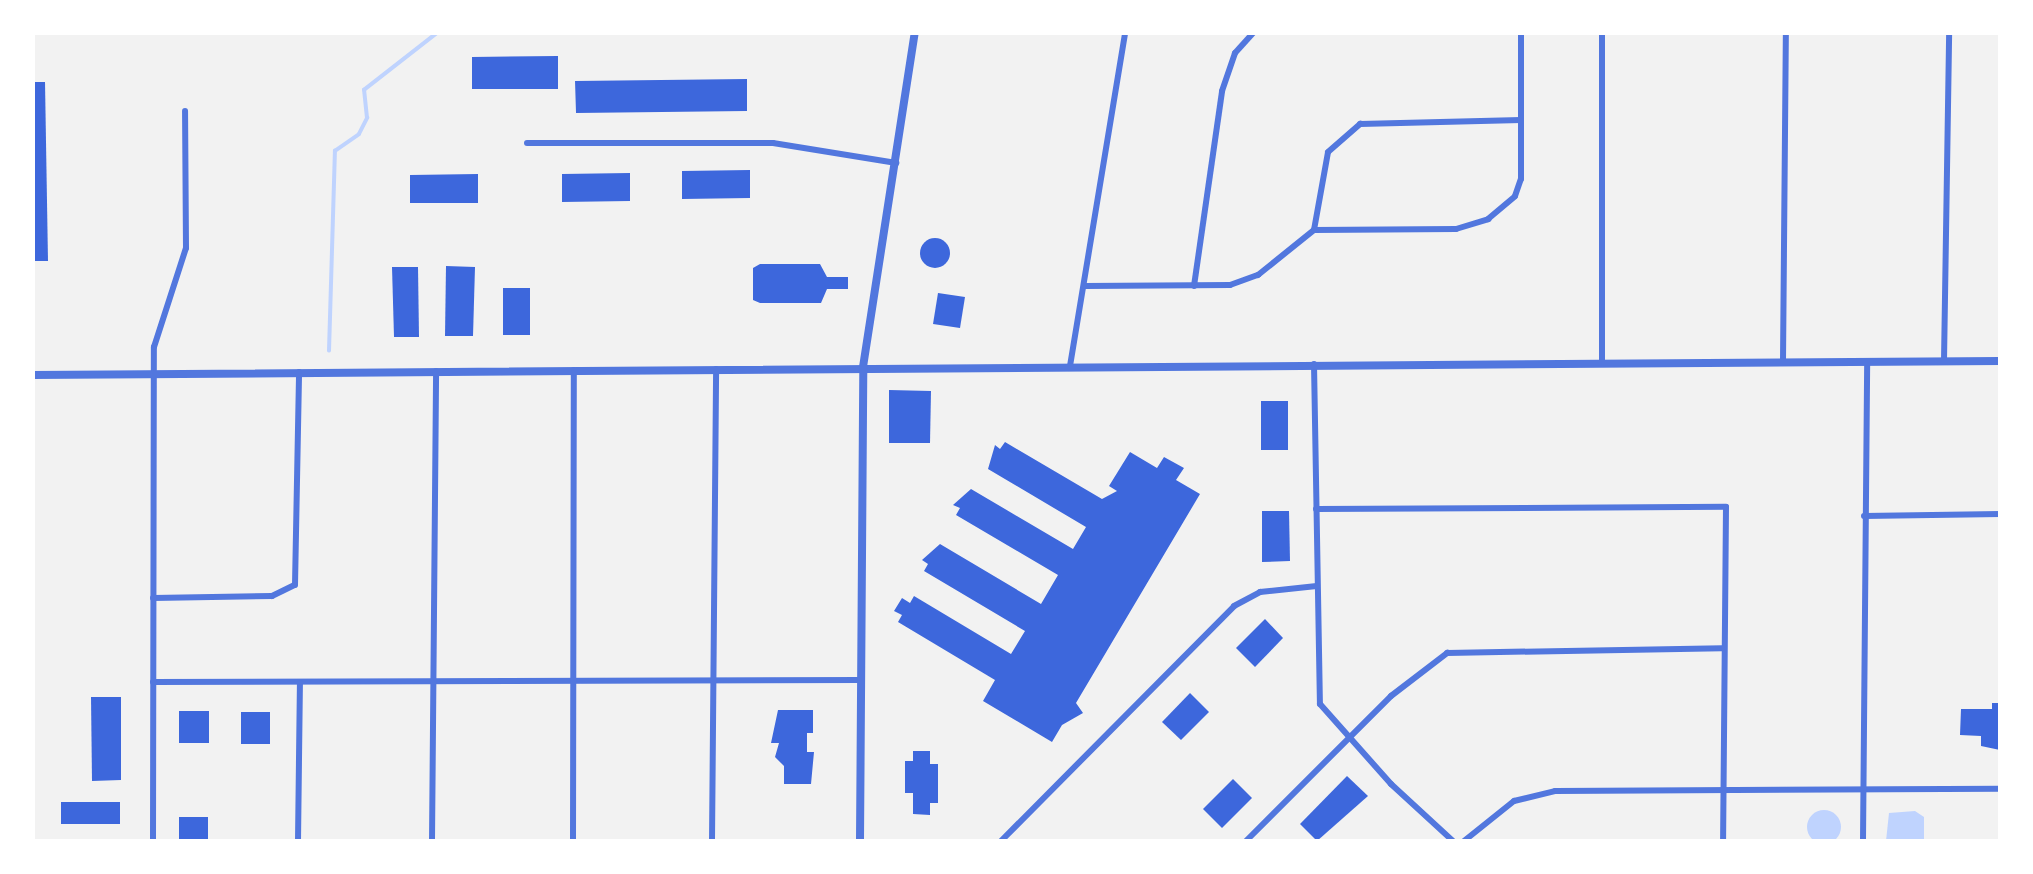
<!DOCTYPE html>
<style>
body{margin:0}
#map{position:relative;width:2033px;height:874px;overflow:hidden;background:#f2f2f2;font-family:"DM Sans",sans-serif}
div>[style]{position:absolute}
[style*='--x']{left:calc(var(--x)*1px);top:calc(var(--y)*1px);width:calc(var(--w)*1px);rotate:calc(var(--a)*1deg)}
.water>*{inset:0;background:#bfd3fe}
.round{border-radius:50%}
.stream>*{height:3.5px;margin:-1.75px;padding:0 1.75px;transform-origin:1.75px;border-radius:1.75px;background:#bfd3fe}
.building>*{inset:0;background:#3d67dc}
.minor>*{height:6px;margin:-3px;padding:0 3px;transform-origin:3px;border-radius:3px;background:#5277de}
.tertiary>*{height:8px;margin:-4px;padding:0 4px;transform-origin:4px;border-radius:4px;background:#5277de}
span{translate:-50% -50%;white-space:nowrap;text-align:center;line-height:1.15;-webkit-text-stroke:6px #fff;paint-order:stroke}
.frame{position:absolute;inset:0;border:35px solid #fff;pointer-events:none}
</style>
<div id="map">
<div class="water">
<i class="round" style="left:1807px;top:810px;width:34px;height:34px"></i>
<i style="clip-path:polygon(1915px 811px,1924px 817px,1924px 841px,1886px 841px,1889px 813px)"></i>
</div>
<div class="stream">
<i style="--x:329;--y:351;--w:200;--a:-88.3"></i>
<i style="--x:335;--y:151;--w:29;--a:-35"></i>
<i style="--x:359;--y:134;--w:18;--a:-63"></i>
<i style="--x:367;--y:118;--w:28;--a:-96"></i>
<i style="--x:364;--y:90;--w:93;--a:-38"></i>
</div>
<div class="building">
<i style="clip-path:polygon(558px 56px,558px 89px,472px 89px,472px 57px)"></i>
<i style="clip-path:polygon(747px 79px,747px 111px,576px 113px,575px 81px)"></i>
<i style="clip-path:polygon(33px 82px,45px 82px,48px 261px,33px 261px)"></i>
<i style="clip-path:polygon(750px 170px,750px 198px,682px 199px,682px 171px)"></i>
<i style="clip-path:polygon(630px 173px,630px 201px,562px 202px,562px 174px)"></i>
<i style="clip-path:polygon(478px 174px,478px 203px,410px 203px,410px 175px)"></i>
<i class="round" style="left:920px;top:238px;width:30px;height:30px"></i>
<i style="clip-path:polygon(760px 264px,820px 264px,827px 277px,848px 277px,848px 289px,827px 289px,821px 303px,760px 303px,753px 300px,753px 268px)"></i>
<i style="clip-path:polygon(446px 266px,475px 267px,473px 336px,445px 336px)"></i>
<i style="clip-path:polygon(392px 267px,418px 267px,419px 337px,394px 337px)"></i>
<i style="clip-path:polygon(503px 288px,530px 288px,530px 335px,503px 335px)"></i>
<i style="clip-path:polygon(938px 293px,965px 297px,960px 328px,933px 324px)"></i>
<i style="clip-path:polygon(889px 390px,931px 391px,930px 443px,889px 443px)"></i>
<i style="clip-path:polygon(1261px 401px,1288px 401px,1288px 450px,1261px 450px)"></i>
<i style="clip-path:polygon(1005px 442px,1102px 499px,1117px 491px,1109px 486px,1130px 452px,1157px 468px,1164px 457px,1184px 468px,1176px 480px,1200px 494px,1076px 703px,1083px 713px,1062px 725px,1052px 742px,983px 701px,995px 680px,898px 622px,902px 615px,894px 611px,902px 598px,910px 603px,914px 596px,1011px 654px,1025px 631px,924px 571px,928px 564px,922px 560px,940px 544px,1041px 604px,1058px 575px,956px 515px,960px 508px,953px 505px,971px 489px,1073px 549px,1086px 527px,988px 469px,995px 445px,1000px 449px)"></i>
<i style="clip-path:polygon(1262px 511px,1289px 511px,1290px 561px,1262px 562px)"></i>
<i style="clip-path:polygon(1265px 619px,1283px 638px,1255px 667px,1236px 648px)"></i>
<i style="clip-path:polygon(1190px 693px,1209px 712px,1181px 740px,1162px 722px)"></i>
<i style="clip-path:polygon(91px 697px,121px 697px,121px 780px,92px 781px)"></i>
<i style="clip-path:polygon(1992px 703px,1999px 703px,2000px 750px,1981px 746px,1981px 736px,1960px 735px,1961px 709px,1992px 709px)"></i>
<i style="clip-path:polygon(778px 710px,813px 710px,813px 733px,807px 733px,807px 752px,814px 752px,811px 784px,784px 784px,784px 766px,775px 757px,779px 743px,771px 743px)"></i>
<i style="clip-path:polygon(179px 711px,209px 711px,209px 743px,179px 743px)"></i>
<i style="clip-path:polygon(241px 712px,270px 712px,270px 744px,241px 744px)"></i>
<i style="clip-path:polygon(913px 751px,930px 751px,930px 764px,938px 764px,938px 803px,930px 803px,930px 815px,913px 814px,913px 793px,905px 793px,905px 761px,913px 761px)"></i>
<i style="clip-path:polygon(1347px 776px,1368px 796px,1317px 841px,1300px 824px)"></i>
<i style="clip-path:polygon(1233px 779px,1252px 798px,1222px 828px,1203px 809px)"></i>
<i style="clip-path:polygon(61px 802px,120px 802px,120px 824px,61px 824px)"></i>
<i style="clip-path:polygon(179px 817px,208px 817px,208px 841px,179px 841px)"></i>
</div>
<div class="minor">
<i style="--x:527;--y:143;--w:246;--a:0"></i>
<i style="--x:773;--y:143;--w:125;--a:9.2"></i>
<i style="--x:1314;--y:230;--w:79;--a:-79.8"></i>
<i style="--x:1328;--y:152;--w:43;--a:-41.2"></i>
<i style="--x:1360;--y:124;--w:161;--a:-1.4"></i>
<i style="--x:1085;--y:286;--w:145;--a:-0.4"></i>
<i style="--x:1230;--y:285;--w:30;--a:-20"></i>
<i style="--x:1258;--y:275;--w:72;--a:-38.8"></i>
<i style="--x:1314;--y:230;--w:142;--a:-0.4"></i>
<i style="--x:1456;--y:229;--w:34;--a:-17"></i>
<i style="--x:1488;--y:219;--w:35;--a:-40"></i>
<i style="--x:1515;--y:196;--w:18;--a:-71"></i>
<i style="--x:1521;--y:179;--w:146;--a:-90"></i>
<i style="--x:1194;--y:286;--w:197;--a:-81.8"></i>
<i style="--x:1222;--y:91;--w:40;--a:-71.1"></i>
<i style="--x:1235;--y:53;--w:27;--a:-48"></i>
<i style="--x:1783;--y:361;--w:328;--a:-89.5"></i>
<i style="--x:1944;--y:361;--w:328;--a:-89.1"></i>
<i style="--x:1602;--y:363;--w:330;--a:-90"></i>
<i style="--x:1314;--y:364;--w:340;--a:89"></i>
<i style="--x:1320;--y:704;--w:107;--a:48.4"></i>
<i style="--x:1391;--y:784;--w:84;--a:42.6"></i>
<i style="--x:1070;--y:366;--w:338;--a:-80.6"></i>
<i style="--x:1316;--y:509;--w:410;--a:-0.3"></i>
<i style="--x:1726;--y:507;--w:334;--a:90.5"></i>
<i style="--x:1864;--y:516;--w:136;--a:-0.8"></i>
<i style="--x:153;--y:598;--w:119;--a:-1"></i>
<i style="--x:272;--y:596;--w:25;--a:-26"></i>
<i style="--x:295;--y:585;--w:213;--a:-88.9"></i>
<i style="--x:153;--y:682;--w:708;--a:-0.16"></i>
<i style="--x:153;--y:841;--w:494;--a:-89.9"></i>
<i style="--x:154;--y:347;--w:104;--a:-72.1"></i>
<i style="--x:186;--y:248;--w:137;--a:-90.4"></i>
<i style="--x:298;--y:841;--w:158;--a:-89.3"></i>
<i style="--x:432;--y:841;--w:470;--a:-89.5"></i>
<i style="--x:573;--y:841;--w:471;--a:-89.9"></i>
<i style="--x:712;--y:841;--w:472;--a:-89.5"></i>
<i style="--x:1001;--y:841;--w:331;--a:-45.2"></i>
<i style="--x:1234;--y:606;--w:30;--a:-28"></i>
<i style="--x:1260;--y:592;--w:57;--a:-6"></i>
<i style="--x:1246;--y:841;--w:205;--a:-45"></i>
<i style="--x:1391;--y:696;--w:71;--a:-37.5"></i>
<i style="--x:1447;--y:653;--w:275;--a:-1"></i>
<i style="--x:1464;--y:841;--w:64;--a:-38.7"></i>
<i style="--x:1514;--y:801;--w:42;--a:-13.7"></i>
<i style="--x:1555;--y:791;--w:445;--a:-0.3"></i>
<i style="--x:1863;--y:841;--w:480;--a:-89.5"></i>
</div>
<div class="tertiary">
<i style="--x:33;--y:375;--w:1967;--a:-0.41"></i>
<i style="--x:860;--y:841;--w:474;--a:-89.6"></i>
<i style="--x:863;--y:367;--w:338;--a:-81.2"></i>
</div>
<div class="frame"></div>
</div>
